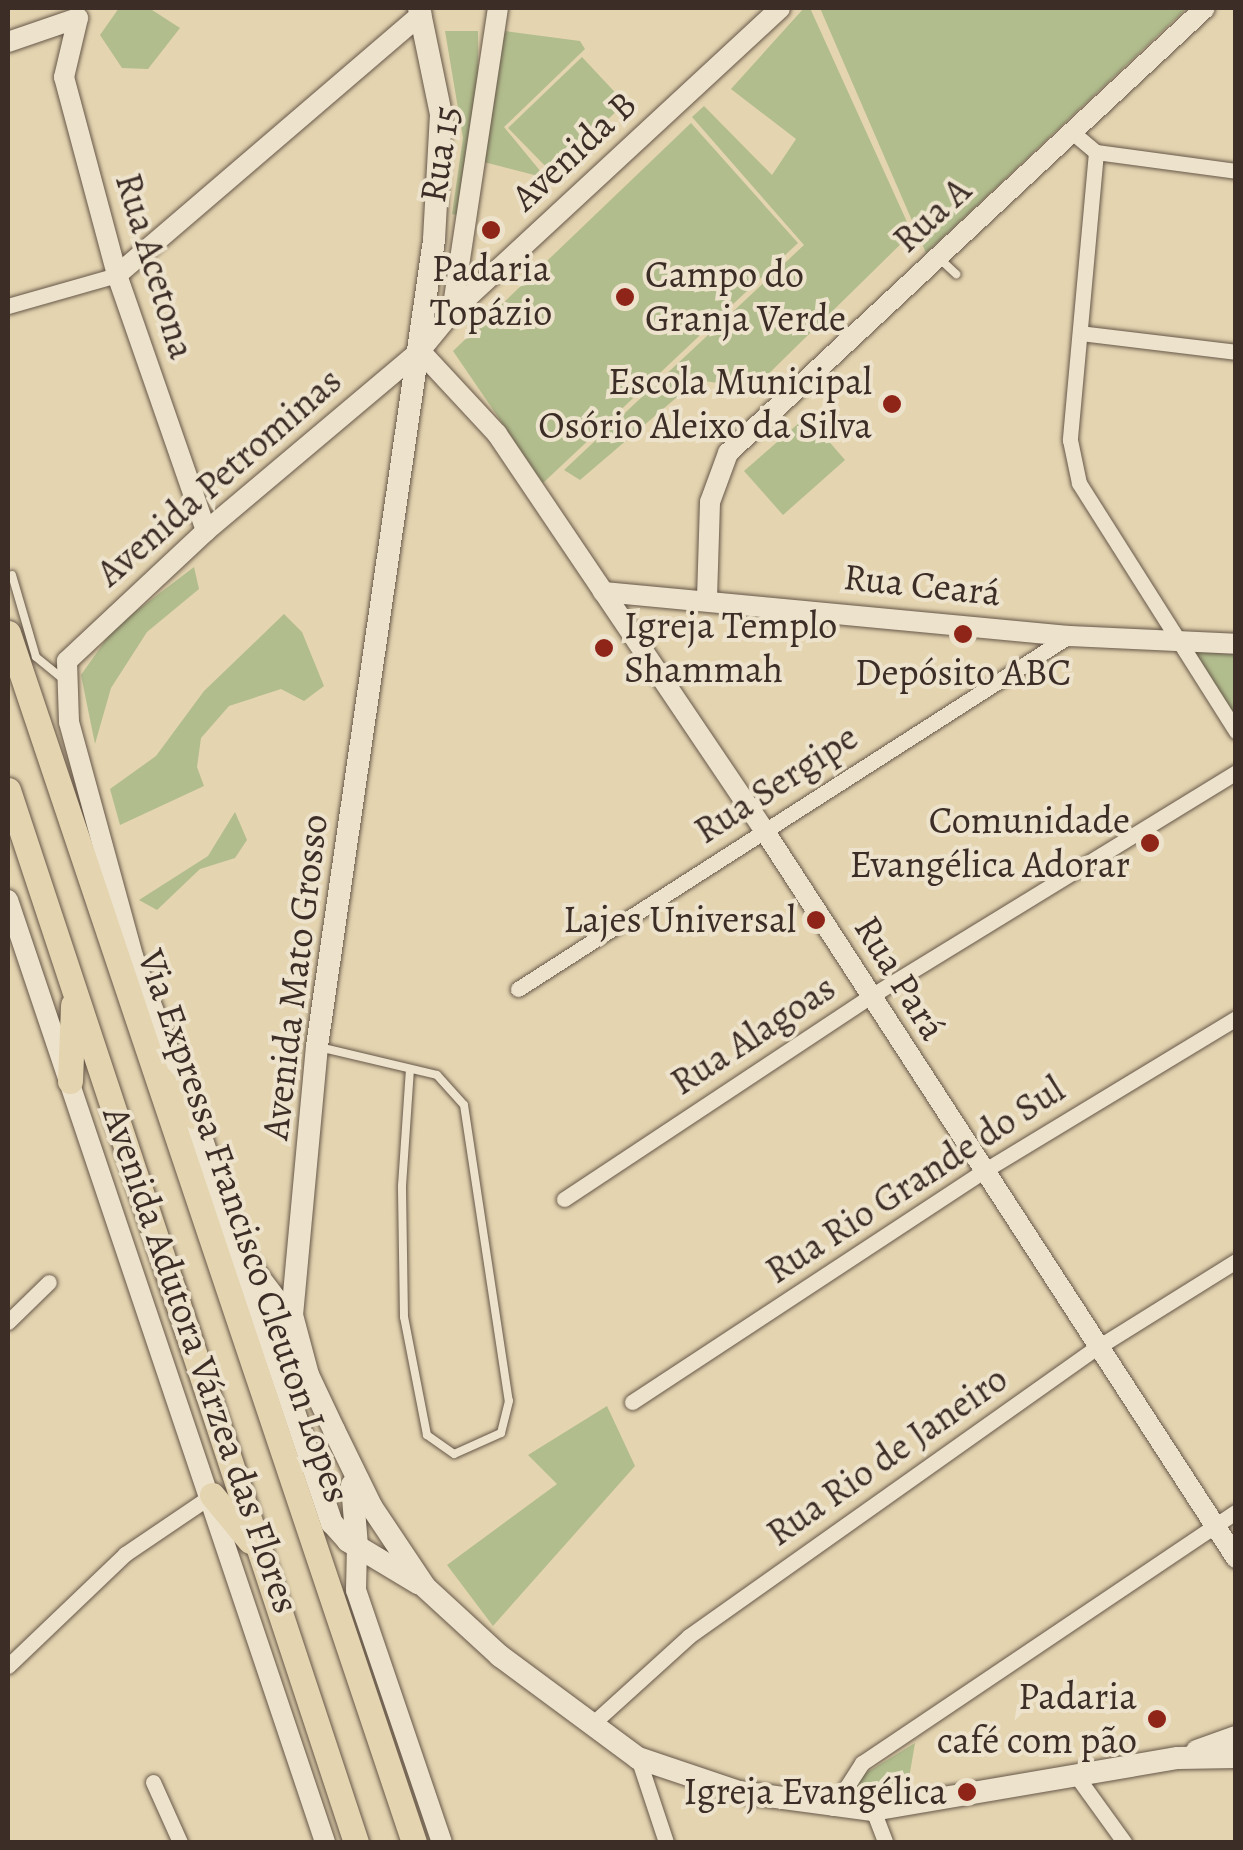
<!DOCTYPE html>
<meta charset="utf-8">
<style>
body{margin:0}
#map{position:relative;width:1243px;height:1850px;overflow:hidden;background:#e4d4b0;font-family:Alegreya,serif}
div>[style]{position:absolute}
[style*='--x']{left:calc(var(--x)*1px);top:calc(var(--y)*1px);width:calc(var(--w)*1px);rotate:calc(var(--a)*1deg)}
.green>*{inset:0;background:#b2bd8d}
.roads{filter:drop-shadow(0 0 2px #665749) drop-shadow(0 0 2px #665749)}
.service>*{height:8px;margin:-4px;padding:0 4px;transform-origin:4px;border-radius:4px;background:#ede3cc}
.minor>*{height:15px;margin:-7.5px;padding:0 7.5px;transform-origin:7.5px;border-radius:7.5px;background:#ede3cc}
.tertiary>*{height:20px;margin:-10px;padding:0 10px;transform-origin:10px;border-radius:10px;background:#ede3cc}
.secondary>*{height:22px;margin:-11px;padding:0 11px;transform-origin:11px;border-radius:11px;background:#ede3cc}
.trunk>*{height:25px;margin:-12.5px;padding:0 12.5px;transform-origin:12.5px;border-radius:12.5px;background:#e4d4b0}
.dots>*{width:28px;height:28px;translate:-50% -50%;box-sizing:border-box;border:5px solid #ede3cc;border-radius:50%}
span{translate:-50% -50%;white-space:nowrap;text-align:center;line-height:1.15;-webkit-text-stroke:8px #ede3cc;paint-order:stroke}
.street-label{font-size:38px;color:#3c2d27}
.poi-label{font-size:38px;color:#3c2d27}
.left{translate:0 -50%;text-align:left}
.right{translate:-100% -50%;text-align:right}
.frame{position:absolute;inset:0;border:10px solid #3c2d27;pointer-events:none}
</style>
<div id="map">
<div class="green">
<i style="clip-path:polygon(119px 8px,149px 8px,180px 28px,148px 69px,122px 68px,100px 35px)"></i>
<i style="clip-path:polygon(804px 8px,810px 8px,912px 233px,754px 388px,697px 380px,580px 480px,564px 470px,804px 245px,692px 117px,704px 106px,772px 175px,796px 139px,731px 89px)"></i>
<i style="clip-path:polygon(820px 8px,1187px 8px,926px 253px)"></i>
<i style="clip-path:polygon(445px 31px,478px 31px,478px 91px,461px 216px,452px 214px,463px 138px)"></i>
<i style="clip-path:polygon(505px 31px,580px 41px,585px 49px,504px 127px,546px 178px,480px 161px)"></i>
<i style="clip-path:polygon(582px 57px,625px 103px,552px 173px,508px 128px)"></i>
<i style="clip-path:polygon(691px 123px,798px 243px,543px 483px,453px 351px)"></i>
<i style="clip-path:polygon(807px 416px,845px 460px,783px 515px,744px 471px)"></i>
<i style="clip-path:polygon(194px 567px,199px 589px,147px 632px,111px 688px,95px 744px,81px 675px,114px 628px)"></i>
<i style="clip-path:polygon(284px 614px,302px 632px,324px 686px,304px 701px,281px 689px,229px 706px,201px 738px,197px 767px,204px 786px,120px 825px,110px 789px,156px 756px,204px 691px)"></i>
<i style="clip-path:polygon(1178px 640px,1235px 644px,1235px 730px)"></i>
<i style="clip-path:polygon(235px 812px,247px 840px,235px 858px,200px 869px,157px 910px,139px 900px,208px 856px)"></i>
<i style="clip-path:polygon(607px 1406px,635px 1466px,493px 1626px,447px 1565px,557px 1484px,528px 1455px)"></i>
<i style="clip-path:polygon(915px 1743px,906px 1796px,855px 1796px,861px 1776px)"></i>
</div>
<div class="roads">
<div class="service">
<i style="--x:941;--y:260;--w:21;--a:43"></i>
<i style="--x:12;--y:575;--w:85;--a:73.7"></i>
<i style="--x:36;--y:657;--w:35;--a:39"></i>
<i style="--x:319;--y:1047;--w:121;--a:13.3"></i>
<i style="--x:437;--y:1075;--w:40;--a:48"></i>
<i style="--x:464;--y:1105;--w:299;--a:81.4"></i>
<i style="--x:509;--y:1401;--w:33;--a:104"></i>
<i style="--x:501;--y:1433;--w:51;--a:155.9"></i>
<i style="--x:454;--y:1454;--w:33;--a:-145"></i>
<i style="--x:427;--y:1435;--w:120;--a:-101"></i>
<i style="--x:404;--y:1317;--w:131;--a:-90.9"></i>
<i style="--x:402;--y:1186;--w:117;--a:-86.1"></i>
</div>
<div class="minor">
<i style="--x:1072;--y:132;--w:31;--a:40"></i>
<i style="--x:1096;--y:152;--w:141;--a:7.7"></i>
<i style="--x:1096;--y:152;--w:289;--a:95.2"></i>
<i style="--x:1070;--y:440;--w:44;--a:78.2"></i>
<i style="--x:1079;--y:483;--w:294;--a:57.7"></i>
<i style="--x:8;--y:306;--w:113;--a:-15.9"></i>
<i style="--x:1080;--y:333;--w:157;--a:6.9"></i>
<i style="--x:518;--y:989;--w:654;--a:-32.65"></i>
<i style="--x:564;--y:1199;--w:368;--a:-33.5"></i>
<i style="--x:871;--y:996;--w:428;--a:-31.5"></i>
<i style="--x:8;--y:1322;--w:57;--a:-44.3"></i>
<i style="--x:632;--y:1402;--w:419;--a:-33.3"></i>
<i style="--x:982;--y:1172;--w:297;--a:-31.2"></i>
<i style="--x:8;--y:1666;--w:162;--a:-43.7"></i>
<i style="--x:125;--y:1554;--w:105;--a:-34.1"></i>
<i style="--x:591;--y:1725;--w:132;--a:-42.2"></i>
<i style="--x:689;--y:1636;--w:497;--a:-35.3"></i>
<i style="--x:1095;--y:1349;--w:166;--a:-32"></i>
<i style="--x:638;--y:1758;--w:89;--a:71.6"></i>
<i style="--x:1075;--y:1774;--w:84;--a:54.2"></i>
<i style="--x:153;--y:1782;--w:66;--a:65.8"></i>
<i style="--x:833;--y:1808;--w:54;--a:-57.2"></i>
<i style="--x:862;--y:1763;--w:450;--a:-33.9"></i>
<i style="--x:873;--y:1810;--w:34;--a:69"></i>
</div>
<div class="tertiary">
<i style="--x:78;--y:18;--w:61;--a:103.3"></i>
<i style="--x:64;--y:77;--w:205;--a:75"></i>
<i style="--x:117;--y:275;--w:271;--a:70.8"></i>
<i style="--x:8;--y:42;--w:74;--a:-18.9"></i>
<i style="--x:117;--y:275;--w:401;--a:-40.6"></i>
<i style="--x:452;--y:312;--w:307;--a:-81.4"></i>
<i style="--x:420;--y:351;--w:113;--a:47.1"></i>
<i style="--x:497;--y:434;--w:478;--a:56"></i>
<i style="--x:764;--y:830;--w:868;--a:57.04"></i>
<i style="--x:603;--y:592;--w:468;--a:5.4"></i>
<i style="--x:1069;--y:636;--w:167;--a:2.7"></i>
<i style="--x:707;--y:598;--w:96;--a:-88.2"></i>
<i style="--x:710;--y:502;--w:52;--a:-69.8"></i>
<i style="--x:728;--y:453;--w:652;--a:-43.01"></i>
<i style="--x:8;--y:900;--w:994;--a:71.4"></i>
<i style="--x:190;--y:1106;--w:160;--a:-110.8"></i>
<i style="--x:133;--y:956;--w:243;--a:-105.3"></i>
<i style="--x:69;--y:722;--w:61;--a:-91.9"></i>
<i style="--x:67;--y:661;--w:190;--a:-43.1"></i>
<i style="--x:206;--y:531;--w:280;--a:-40.1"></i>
<i style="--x:420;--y:351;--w:50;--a:-50.6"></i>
<i style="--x:452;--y:312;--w:447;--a:-42.8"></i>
<i style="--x:357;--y:1546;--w:44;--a:91.3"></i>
<i style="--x:356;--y:1590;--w:266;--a:71.2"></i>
</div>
<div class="secondary">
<i style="--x:419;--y:8;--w:108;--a:78.3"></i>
<i style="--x:441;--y:114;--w:126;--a:93.2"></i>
<i style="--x:434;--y:240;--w:814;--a:98.26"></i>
<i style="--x:317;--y:1046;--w:270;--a:95.3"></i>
<i style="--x:292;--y:1315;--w:62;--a:75.1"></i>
<i style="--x:308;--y:1375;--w:61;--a:64.7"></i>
<i style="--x:334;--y:1430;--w:85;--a:64"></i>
<i style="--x:371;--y:1506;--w:97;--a:56.3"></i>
<i style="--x:425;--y:1587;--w:102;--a:42.6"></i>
<i style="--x:500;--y:1656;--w:172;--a:36.5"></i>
<i style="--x:638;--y:1758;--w:107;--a:18.6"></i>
<i style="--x:739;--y:1792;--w:135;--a:7.7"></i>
<i style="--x:873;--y:1810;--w:309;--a:-9.7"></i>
<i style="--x:1178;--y:1758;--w:58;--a:-1"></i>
<i style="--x:194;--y:1116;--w:430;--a:71.3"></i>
<i style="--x:332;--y:1523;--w:24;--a:48"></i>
<i style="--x:348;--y:1541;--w:82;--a:31"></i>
<i style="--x:246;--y:1260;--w:76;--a:53"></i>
<i style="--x:352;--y:1485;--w:61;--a:85.3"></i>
<i style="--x:1197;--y:1751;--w:41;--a:-19.7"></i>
</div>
<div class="trunk">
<i style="--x:8;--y:633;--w:1275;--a:71.44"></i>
<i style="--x:8;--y:790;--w:1108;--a:71.7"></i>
<i style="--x:160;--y:1078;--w:51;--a:48.2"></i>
<i style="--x:70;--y:1081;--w:76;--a:-87.7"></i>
<i style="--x:212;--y:1495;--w:60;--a:50.4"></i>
</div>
</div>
<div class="dots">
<i style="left:491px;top:230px;background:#8f2418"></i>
<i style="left:625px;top:297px;background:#8f2418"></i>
<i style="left:892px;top:404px;background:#8f2418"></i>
<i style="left:963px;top:634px;background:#8f2418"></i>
<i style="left:604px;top:648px;background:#8f2418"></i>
<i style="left:1150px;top:843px;background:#8f2418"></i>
<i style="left:816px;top:920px;background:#8f2418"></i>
<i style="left:1157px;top:1719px;background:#8f2418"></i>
<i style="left:967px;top:1792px;background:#8f2418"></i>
</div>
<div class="street-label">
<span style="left:574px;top:151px;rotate:-43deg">Avenida B</span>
<span style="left:440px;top:154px;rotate:-81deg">Rua 15</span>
<span style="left:932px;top:215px;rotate:-43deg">Rua A</span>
<span style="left:155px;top:266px;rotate:73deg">Rua Acetona</span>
<span style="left:219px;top:477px;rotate:-41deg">Avenida Petrominas</span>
<span style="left:922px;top:585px;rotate:6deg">Rua Ceará</span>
<span style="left:776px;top:784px;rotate:-33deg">Rua Sergipe</span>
<span style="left:295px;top:977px;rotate:-83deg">Avenida Mato Grosso</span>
<span style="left:900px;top:978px;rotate:58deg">Rua Pará</span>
<span style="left:753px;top:1035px;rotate:-33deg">Rua Alagoas</span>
<span style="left:915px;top:1180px;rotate:-33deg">Rua Rio Grande do Sul</span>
<span style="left:244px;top:1226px;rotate:71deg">Via Expressa Francisco Cleuton Lopes</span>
<span style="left:201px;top:1360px;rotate:71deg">Avenida Adutora Várzea das Flores</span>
<span style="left:887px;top:1456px;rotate:-35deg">Rua Rio de Janeiro</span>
</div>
<div class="poi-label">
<span style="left:491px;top:291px">Padaria<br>Topázio</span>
<span class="left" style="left:645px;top:297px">Campo do<br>Granja Verde</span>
<span class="right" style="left:872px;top:404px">Escola Municipal<br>Osório Aleixo da Silva</span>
<span class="left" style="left:624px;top:648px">Igreja Templo<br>Shammah</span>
<span style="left:963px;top:673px">Depósito ABC</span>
<span class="right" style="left:1130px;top:843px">Comunidade<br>Evangélica Adorar</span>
<span class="right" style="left:796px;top:920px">Lajes Universal</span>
<span class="right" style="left:1137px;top:1719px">Padaria<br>café com pão</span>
<span class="right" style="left:947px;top:1792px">Igreja Evangélica</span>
</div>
<div class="frame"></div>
</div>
